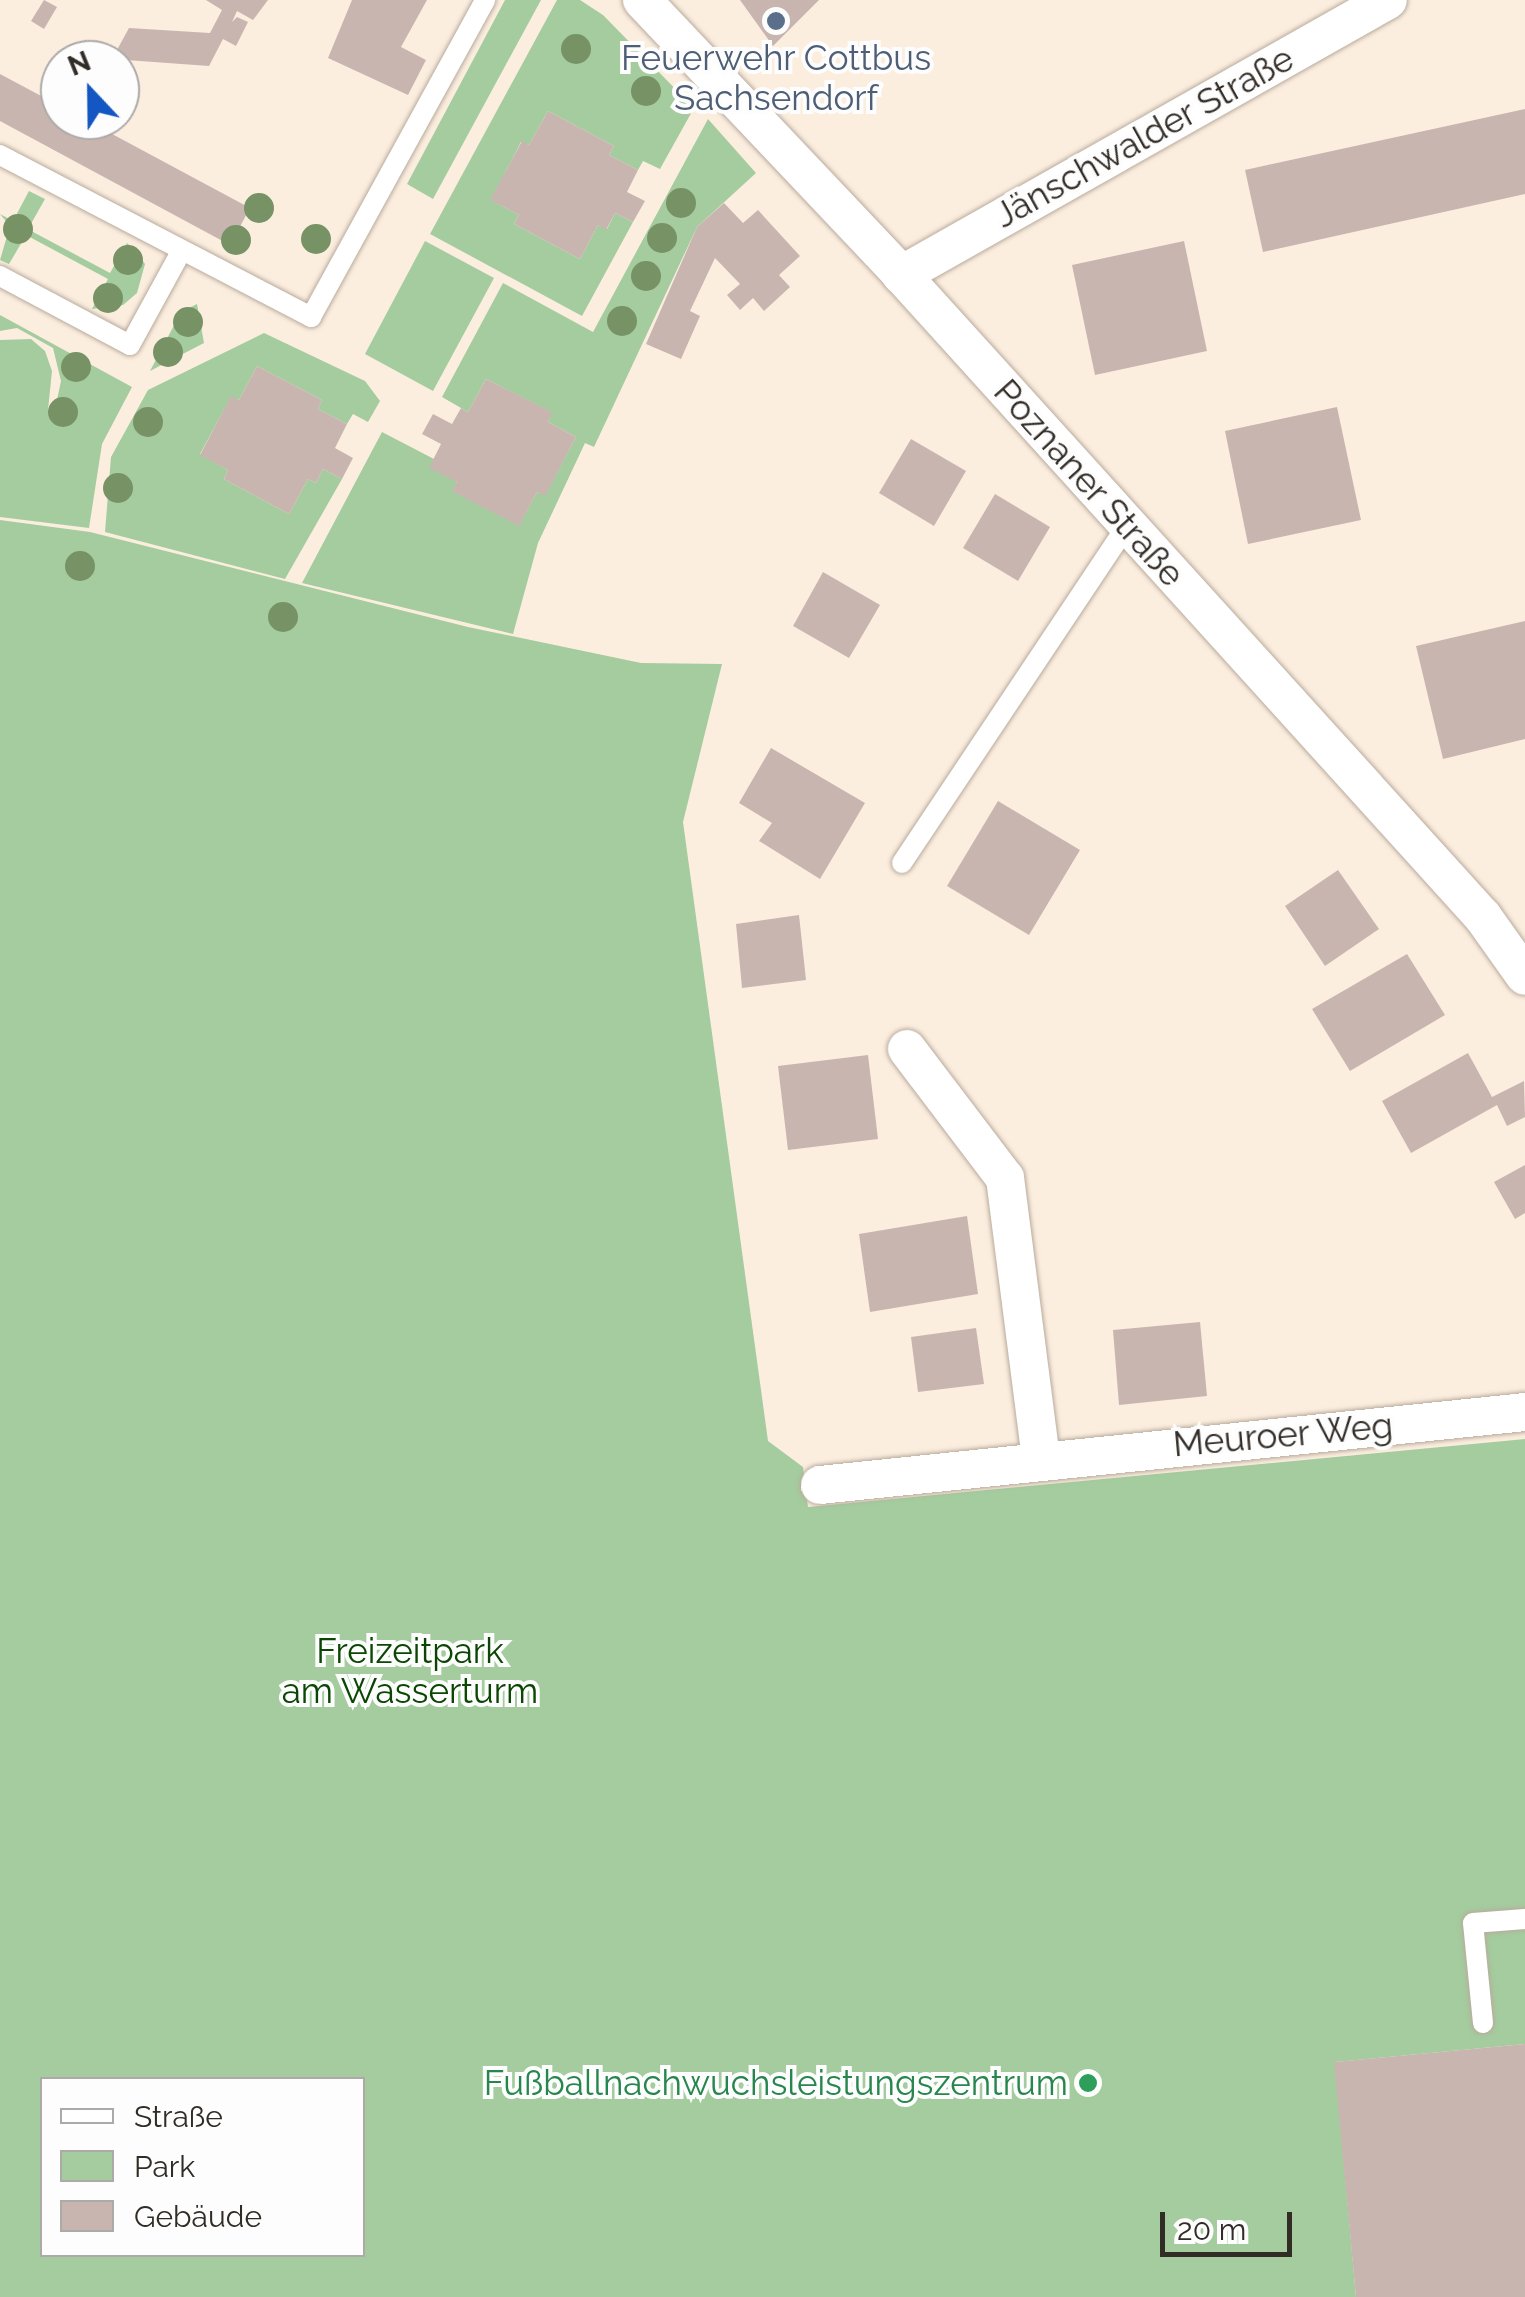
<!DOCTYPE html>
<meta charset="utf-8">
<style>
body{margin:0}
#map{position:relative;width:1525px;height:2297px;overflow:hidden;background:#fceedf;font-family:Raleway,sans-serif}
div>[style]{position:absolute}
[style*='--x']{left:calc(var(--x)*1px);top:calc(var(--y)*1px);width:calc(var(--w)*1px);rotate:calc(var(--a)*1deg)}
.green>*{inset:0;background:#a4cc9e}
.building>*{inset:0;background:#c9b5b0}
.roads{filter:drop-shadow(0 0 2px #b8ab9d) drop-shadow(0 0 2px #b8ab9d)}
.lane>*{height:20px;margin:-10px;padding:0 10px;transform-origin:10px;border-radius:10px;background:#fff}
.street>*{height:38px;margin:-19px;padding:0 19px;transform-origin:19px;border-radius:19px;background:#fff}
.trees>*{width:30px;height:30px;margin:-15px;border-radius:50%;background:#779265}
.dots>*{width:28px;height:28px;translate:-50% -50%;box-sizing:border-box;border:5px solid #fdfdfd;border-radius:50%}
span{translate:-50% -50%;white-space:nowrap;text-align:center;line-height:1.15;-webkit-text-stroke:8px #fdfdfd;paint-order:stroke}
.service-label{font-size:35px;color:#4e5e75}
.street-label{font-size:35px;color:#322c27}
.park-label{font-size:35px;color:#0a4702}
.leisure-label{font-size:35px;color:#27864d}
.right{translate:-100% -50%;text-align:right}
.legend{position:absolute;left:40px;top:2077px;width:325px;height:180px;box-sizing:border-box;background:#fdfdfd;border:2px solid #aca9a7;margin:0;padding:12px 18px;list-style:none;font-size:30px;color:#322c27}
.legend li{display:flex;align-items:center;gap:20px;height:50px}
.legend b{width:50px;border:2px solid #aca9a7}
.north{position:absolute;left:40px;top:40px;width:100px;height:100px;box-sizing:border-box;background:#fdfdfd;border:2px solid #aca9a7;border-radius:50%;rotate:338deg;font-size:28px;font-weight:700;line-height:40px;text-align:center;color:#322c27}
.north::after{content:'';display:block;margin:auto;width:35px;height:45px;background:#1457c2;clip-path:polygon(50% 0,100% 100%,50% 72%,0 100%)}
.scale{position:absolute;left:1160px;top:2212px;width:132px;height:45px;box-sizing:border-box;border:5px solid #322c27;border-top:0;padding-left:12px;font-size:30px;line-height:35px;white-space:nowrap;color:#322c27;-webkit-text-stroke:8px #fdfdfd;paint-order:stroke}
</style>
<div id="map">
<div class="green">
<i style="clip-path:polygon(505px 0,541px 0,433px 199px,407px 184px)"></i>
<i style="clip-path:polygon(557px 0,580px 0,603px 15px,694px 108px,660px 169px,643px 161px,638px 170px,609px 155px,614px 146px,548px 111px,529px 145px,521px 142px,491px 200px,519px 215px,514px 224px,580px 259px,598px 225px,607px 229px,615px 213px,633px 222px,582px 316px,430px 234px)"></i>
<i style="clip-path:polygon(708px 119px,756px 173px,697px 227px,594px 447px,585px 443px,538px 543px,513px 634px,302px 583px,382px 432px,434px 459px,457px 482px,453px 491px,519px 525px,537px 492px,545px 495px,576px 437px,548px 422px,551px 412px,486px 379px,468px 412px,442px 397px,503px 283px,593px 332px)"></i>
<i style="clip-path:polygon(29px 191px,45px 199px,28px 229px,35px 233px,110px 273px,127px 243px,136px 251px,145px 264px,137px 293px,123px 305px,92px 309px,108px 279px,26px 235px,9px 264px,0 260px,10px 226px,0 214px,13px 221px)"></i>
<i style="clip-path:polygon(425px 241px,494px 278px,433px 391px,365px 354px)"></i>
<i style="clip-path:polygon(197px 304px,204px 343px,150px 371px,181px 312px)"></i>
<i style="clip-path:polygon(0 315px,132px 387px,102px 444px,89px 528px,0 517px,0 340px,31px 339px,45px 351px,52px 371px,48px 410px,54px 414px,61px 381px,53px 348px,17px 328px,0 331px)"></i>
<i style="clip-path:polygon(264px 333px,365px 381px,380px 401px,368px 422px,353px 414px,347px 424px,318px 409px,322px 400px,257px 366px,239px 400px,231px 397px,200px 454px,228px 470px,224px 479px,289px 514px,308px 479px,316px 483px,323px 469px,342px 479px,285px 579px,105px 532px,111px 457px,148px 390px)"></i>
<i style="clip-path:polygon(evenodd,0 520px,90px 532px,468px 627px,641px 663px,722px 664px,683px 822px,768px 1441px,803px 1467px,808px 1507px,1525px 1439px,1525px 2044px,1335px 2062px,1356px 2297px,0 2297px,0 520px,42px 2080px,362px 2080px,362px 2254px,42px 2254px,42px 2080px)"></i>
</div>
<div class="building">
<i style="clip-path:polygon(44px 0,57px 7px,44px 29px,31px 21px)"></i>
<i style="clip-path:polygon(206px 0,268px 0,253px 20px,237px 11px,232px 22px,237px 17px,248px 22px,236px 46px,223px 39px,209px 66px,112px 59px,129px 28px,210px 33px,222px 10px)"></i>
<i style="clip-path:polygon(352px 0,427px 0,401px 47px,426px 60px,408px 95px,328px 58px)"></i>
<i style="clip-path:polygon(740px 0,819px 0,773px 46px)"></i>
<i style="clip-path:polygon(0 74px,60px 106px,60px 120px,86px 120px,250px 208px,230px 245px,0 121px)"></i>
<i style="clip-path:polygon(1525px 109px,1525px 194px,1263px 252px,1245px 170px)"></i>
<i style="clip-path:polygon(548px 111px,614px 146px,609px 155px,638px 170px,627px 192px,645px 201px,633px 222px,615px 213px,606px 230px,598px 225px,580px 259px,514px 224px,519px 215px,490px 200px,522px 141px,529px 145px)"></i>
<i style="clip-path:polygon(724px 203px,743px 223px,758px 210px,800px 256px,779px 275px,790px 287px,764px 311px,753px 298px,740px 310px,727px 295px,740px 284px,715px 258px,690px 311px,700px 316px,681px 359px,646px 344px,697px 227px)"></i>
<i style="clip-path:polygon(1184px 241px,1207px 351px,1095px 375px,1072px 265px)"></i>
<i style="clip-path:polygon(257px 366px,322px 400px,318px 409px,347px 424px,335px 448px,353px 458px,342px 479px,323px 469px,316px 483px,308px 479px,289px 514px,224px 479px,228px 470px,200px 455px,231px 396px,239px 400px)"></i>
<i style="clip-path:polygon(486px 379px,552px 412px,548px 422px,576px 437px,545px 496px,537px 492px,519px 526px,452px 491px,457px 482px,429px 468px,441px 444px,422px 434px,433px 414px,452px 424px,461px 408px,468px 412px)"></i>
<i style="clip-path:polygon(1337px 407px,1361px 520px,1248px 544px,1225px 431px)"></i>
<i style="clip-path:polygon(911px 439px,966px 471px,934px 526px,879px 493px)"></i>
<i style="clip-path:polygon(995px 494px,1050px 527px,1018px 581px,963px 548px)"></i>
<i style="clip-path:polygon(823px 572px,880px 605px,849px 658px,793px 626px)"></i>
<i style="clip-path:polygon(1525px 621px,1525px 739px,1443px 759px,1416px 646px)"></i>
<i style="clip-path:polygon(771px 748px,865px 803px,820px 879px,759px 841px,772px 823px,739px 803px)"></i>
<i style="clip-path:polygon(998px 801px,1080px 850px,1029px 935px,947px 886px)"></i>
<i style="clip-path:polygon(1338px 870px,1379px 929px,1325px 966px,1285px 906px)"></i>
<i style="clip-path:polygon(799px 915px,806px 980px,742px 988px,736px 924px)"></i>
<i style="clip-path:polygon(1407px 954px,1445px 1015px,1350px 1071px,1312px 1009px)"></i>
<i style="clip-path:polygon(1468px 1053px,1492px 1097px,1524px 1081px,1525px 1117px,1507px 1126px,1497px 1105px,1411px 1153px,1382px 1101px)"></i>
<i style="clip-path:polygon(868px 1055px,878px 1139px,788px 1150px,778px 1066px)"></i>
<i style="clip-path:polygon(1525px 1165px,1525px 1213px,1515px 1219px,1494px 1182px)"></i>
<i style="clip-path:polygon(967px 1216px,978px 1294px,870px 1312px,859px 1234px)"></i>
<i style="clip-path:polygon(1200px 1322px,1207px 1396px,1119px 1405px,1113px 1330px)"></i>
<i style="clip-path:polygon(976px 1328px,984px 1384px,918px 1392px,911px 1337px)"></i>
<i style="clip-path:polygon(1525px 2044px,1525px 2297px,1356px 2297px,1334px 2062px)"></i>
</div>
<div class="roads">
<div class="lane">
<i style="--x:0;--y:155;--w:351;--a:27.5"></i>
<i style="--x:311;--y:317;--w:362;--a:-61.2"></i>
<i style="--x:0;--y:276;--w:147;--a:28"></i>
<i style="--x:130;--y:345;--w:106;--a:-61.3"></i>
<i style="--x:902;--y:863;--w:406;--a:-56.3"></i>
<i style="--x:1483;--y:2023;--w:100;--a:-95.7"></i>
<i style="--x:1473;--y:1923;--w:52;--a:-4.4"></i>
</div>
<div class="street">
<i style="--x:642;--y:0;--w:374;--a:46.6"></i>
<i style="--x:899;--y:272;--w:870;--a:47.84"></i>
<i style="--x:1483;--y:917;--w:72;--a:54.6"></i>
<i style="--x:901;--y:275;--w:559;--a:-29.45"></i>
<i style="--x:907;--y:1049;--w:162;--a:52.8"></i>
<i style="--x:1005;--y:1178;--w:282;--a:82.7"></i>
<i style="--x:820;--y:1485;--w:709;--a:-5.91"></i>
</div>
</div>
<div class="trees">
<i style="left:576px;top:49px"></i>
<i style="left:646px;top:91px"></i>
<i style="left:681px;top:203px"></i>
<i style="left:259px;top:208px"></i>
<i style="left:18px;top:229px"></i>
<i style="left:662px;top:238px"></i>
<i style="left:316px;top:239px"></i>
<i style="left:236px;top:240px"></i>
<i style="left:128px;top:260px"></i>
<i style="left:646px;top:276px"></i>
<i style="left:108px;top:298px"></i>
<i style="left:622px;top:321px"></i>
<i style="left:188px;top:322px"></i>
<i style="left:168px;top:352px"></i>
<i style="left:76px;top:367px"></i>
<i style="left:63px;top:412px"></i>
<i style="left:148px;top:422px"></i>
<i style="left:118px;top:488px"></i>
<i style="left:80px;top:566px"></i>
<i style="left:283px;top:617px"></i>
</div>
<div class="dots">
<i style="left:776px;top:21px;background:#5c6f8a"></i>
<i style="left:1088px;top:2083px;background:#2e9e5b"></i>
</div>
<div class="service-label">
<span style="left:776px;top:78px">Feuerwehr Cottbus<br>Sachsendorf</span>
</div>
<div class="street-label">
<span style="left:1144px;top:137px;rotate:-29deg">Jänschwalder Straße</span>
<span style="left:1089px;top:483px;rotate:48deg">Poznaner Straße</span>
<span style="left:1283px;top:1435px;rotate:-5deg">Meuroer Weg</span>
</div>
<div class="park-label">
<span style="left:410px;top:1671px">Freizeitpark<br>am Wasserturm</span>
</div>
<div class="leisure-label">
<span class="right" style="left:1068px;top:2083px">Fußballnachwuchsleistungszentrum</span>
</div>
<ul class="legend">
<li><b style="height:12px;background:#fff"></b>Straße</li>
<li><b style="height:28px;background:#a4cc9e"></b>Park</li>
<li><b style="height:28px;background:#c9b5b0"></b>Gebäude</li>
</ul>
<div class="north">N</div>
<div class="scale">20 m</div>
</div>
